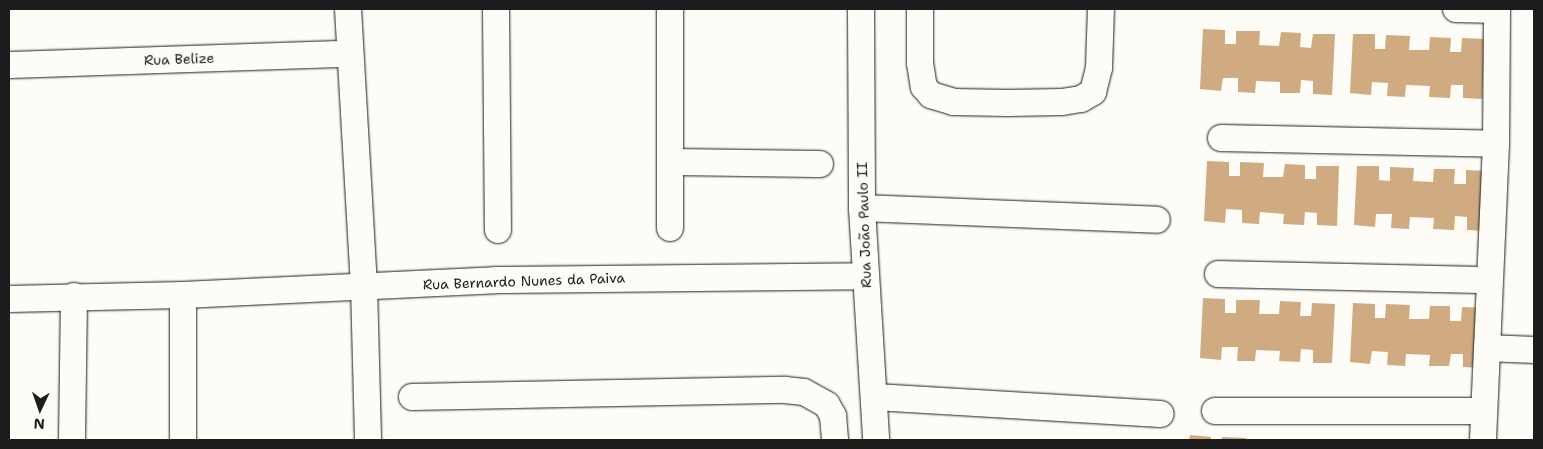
<!DOCTYPE html>
<meta charset="utf-8">
<style>
body{margin:0}
#map{position:relative;width:1543px;height:449px;overflow:hidden;background:#fdfcf7;font-family:"Shantell Sans",sans-serif}
div>[style]{position:absolute}
[style*='--x']{left:calc(var(--x)*1px);top:calc(var(--y)*1px);width:calc(var(--w)*1px);rotate:calc(var(--a)*1deg)}
.building>*{inset:0;background:#d0ab82}
.roads{filter:drop-shadow(0 0 1px #1c1c1c) drop-shadow(0 0 1px #1c1c1c)}
.minor>*{height:26px;margin:-13px;padding:0 13px;transform-origin:13px;border-radius:13px;background:#fdfcf7}
span{translate:-50% -50%;white-space:nowrap;text-align:center;line-height:1.15;-webkit-text-stroke:4px #fdfcf7;paint-order:stroke}
.street-label{font-size:14px;color:#1c1c1c}
.frame{position:absolute;inset:0;border:10px solid #1c1c1c;pointer-events:none}
.north{position:absolute;left:15px;top:384px;width:50px;height:50px;-webkit-text-stroke:4px #fdfcf7;paint-order:stroke;rotate:183deg;font-size:14px;font-weight:700;line-height:20px;text-align:center;color:#1c1c1c}
.north::after{content:'';display:block;margin:auto;width:18px;height:22px;background:#1c1c1c;clip-path:polygon(50% 0,100% 100%,50% 72%,0 100%)}
</style>
<div id="map">
<div class="building">
<i style="clip-path:polygon(1203px 29px,1225px 30px,1225px 44px,1236px 44px,1236px 31px,1260px 31px,1259px 45px,1279px 46px,1281px 32px,1301px 33px,1300px 47px,1311px 48px,1313px 34px,1335px 34px,1332px 95px,1313px 94px,1313px 81px,1301px 80px,1300px 93px,1280px 93px,1280px 82px,1256px 81px,1255px 93px,1238px 92px,1238px 78px,1223px 78px,1221px 91px,1200px 89px)"></i>
<i style="clip-path:polygon(1353px 34px,1375px 34px,1375px 49px,1385px 49px,1386px 35px,1410px 36px,1409px 50px,1429px 50px,1430px 37px,1451px 38px,1450px 52px,1461px 52px,1462px 38px,1485px 39px,1482px 99px,1463px 98px,1463px 85px,1451px 85px,1450px 98px,1429px 97px,1430px 86px,1406px 85px,1405px 97px,1387px 96px,1388px 83px,1372px 82px,1371px 95px,1350px 93px)"></i>
<i style="clip-path:polygon(1207px 161px,1229px 162px,1229px 176px,1240px 176px,1240px 162px,1264px 163px,1263px 177px,1283px 177px,1285px 164px,1305px 165px,1305px 179px,1316px 179px,1316px 166px,1339px 166px,1337px 226px,1317px 225px,1317px 213px,1305px 212px,1304px 225px,1283px 224px,1284px 214px,1260px 212px,1259px 224px,1242px 223px,1242px 210px,1226px 209px,1225px 223px,1204px 221px)"></i>
<i style="clip-path:polygon(1357px 166px,1379px 166px,1379px 180px,1390px 181px,1390px 167px,1414px 168px,1413px 181px,1433px 182px,1434px 169px,1455px 169px,1454px 184px,1466px 184px,1466px 170px,1489px 171px,1486px 231px,1467px 230px,1467px 217px,1455px 216px,1454px 230px,1433px 229px,1434px 218px,1410px 217px,1409px 229px,1391px 228px,1392px 214px,1376px 214px,1375px 227px,1354px 225px)"></i>
<i style="clip-path:polygon(1203px 298px,1225px 299px,1225px 313px,1236px 313px,1236px 300px,1260px 300px,1259px 314px,1279px 314px,1280px 301px,1301px 302px,1300px 316px,1311px 316px,1312px 303px,1335px 304px,1332px 363px,1313px 363px,1313px 350px,1301px 349px,1300px 362px,1279px 361px,1280px 351px,1256px 350px,1255px 361px,1237px 361px,1238px 347px,1222px 347px,1221px 360px,1200px 358px)"></i>
<i style="clip-path:polygon(1353px 303px,1375px 304px,1375px 318px,1385px 318px,1386px 304px,1410px 305px,1409px 319px,1429px 319px,1430px 306px,1450px 306px,1450px 321px,1461px 321px,1462px 307px,1485px 308px,1482px 368px,1463px 367px,1463px 354px,1451px 354px,1449px 366px,1429px 366px,1430px 355px,1406px 354px,1405px 366px,1387px 365px,1388px 352px,1372px 351px,1370px 364px,1350px 362px)"></i>
<i style="clip-path:polygon(1190px 435px,1211px 437px,1211px 440px,1189px 440px)"></i>
<i style="clip-path:polygon(1222px 437px,1246px 438px,1246px 440px,1222px 440px)"></i>
</div>
<div class="roads">
<div class="minor">
<i style="--x:348;--y:9;--w:277;--a:86.7"></i>
<i style="--x:364;--y:286;--w:154;--a:88.5"></i>
<i style="--x:496;--y:9;--w:221;--a:89.5"></i>
<i style="--x:670;--y:9;--w:219;--a:90"></i>
<i style="--x:861;--y:9;--w:199;--a:89.7"></i>
<i style="--x:862;--y:208;--w:232;--a:86.5"></i>
<i style="--x:920;--y:9;--w:54;--a:90"></i>
<i style="--x:920;--y:63;--w:24;--a:81"></i>
<i style="--x:924;--y:87;--w:11;--a:49"></i>
<i style="--x:931;--y:95;--w:24;--a:17"></i>
<i style="--x:954;--y:102;--w:53;--a:1.1"></i>
<i style="--x:1007;--y:103;--w:55;--a:-1"></i>
<i style="--x:1062;--y:102;--w:19;--a:-9"></i>
<i style="--x:1081;--y:99;--w:14;--a:-30"></i>
<i style="--x:1093;--y:92;--w:25;--a:-76"></i>
<i style="--x:1099;--y:68;--w:59;--a:-88.1"></i>
<i style="--x:1456;--y:9;--w:41;--a:1.4"></i>
<i style="--x:1497;--y:9;--w:135;--a:90.4"></i>
<i style="--x:1496;--y:144;--w:204;--a:92.5"></i>
<i style="--x:1487;--y:348;--w:47;--a:2.4"></i>
<i style="--x:9;--y:65;--w:340;--a:-1.9"></i>
<i style="--x:1221;--y:138;--w:275;--a:1.2"></i>
<i style="--x:670;--y:162;--w:150;--a:0.8"></i>
<i style="--x:862;--y:208;--w:295;--a:2.3"></i>
<i style="--x:1218;--y:274;--w:271;--a:1.3"></i>
<i style="--x:183;--y:295;--w:145;--a:90"></i>
<i style="--x:9;--y:299;--w:174;--a:-1.3"></i>
<i style="--x:183;--y:295;--w:313;--a:-2.7"></i>
<i style="--x:496;--y:280;--w:369;--a:-0.6"></i>
<i style="--x:412;--y:397;--w:373;--a:-1.1"></i>
<i style="--x:785;--y:390;--w:19;--a:6"></i>
<i style="--x:804;--y:392;--w:26;--a:29"></i>
<i style="--x:827;--y:405;--w:13;--a:61"></i>
<i style="--x:833;--y:416;--w:24;--a:85"></i>
<i style="--x:875;--y:397;--w:286;--a:3.4"></i>
<i style="--x:1215;--y:411;--w:269;--a:0"></i>
<i style="--x:72;--y:440;--w:144;--a:-89.2"></i>
<i style="--x:1483;--y:440;--w:92;--a:-87.5"></i>
</div>
</div>
<div class="street-label">
<span style="left:179px;top:59px;rotate:-2deg">Rua Belize</span>
<span style="left:864px;top:225px;rotate:-92deg">Rua João Paulo II</span>
<span style="left:524px;top:281px;rotate:-2deg">Rua Bernardo Nunes da Paiva</span>
</div>
<div class="frame"></div>
<div class="north">N</div>
</div>
